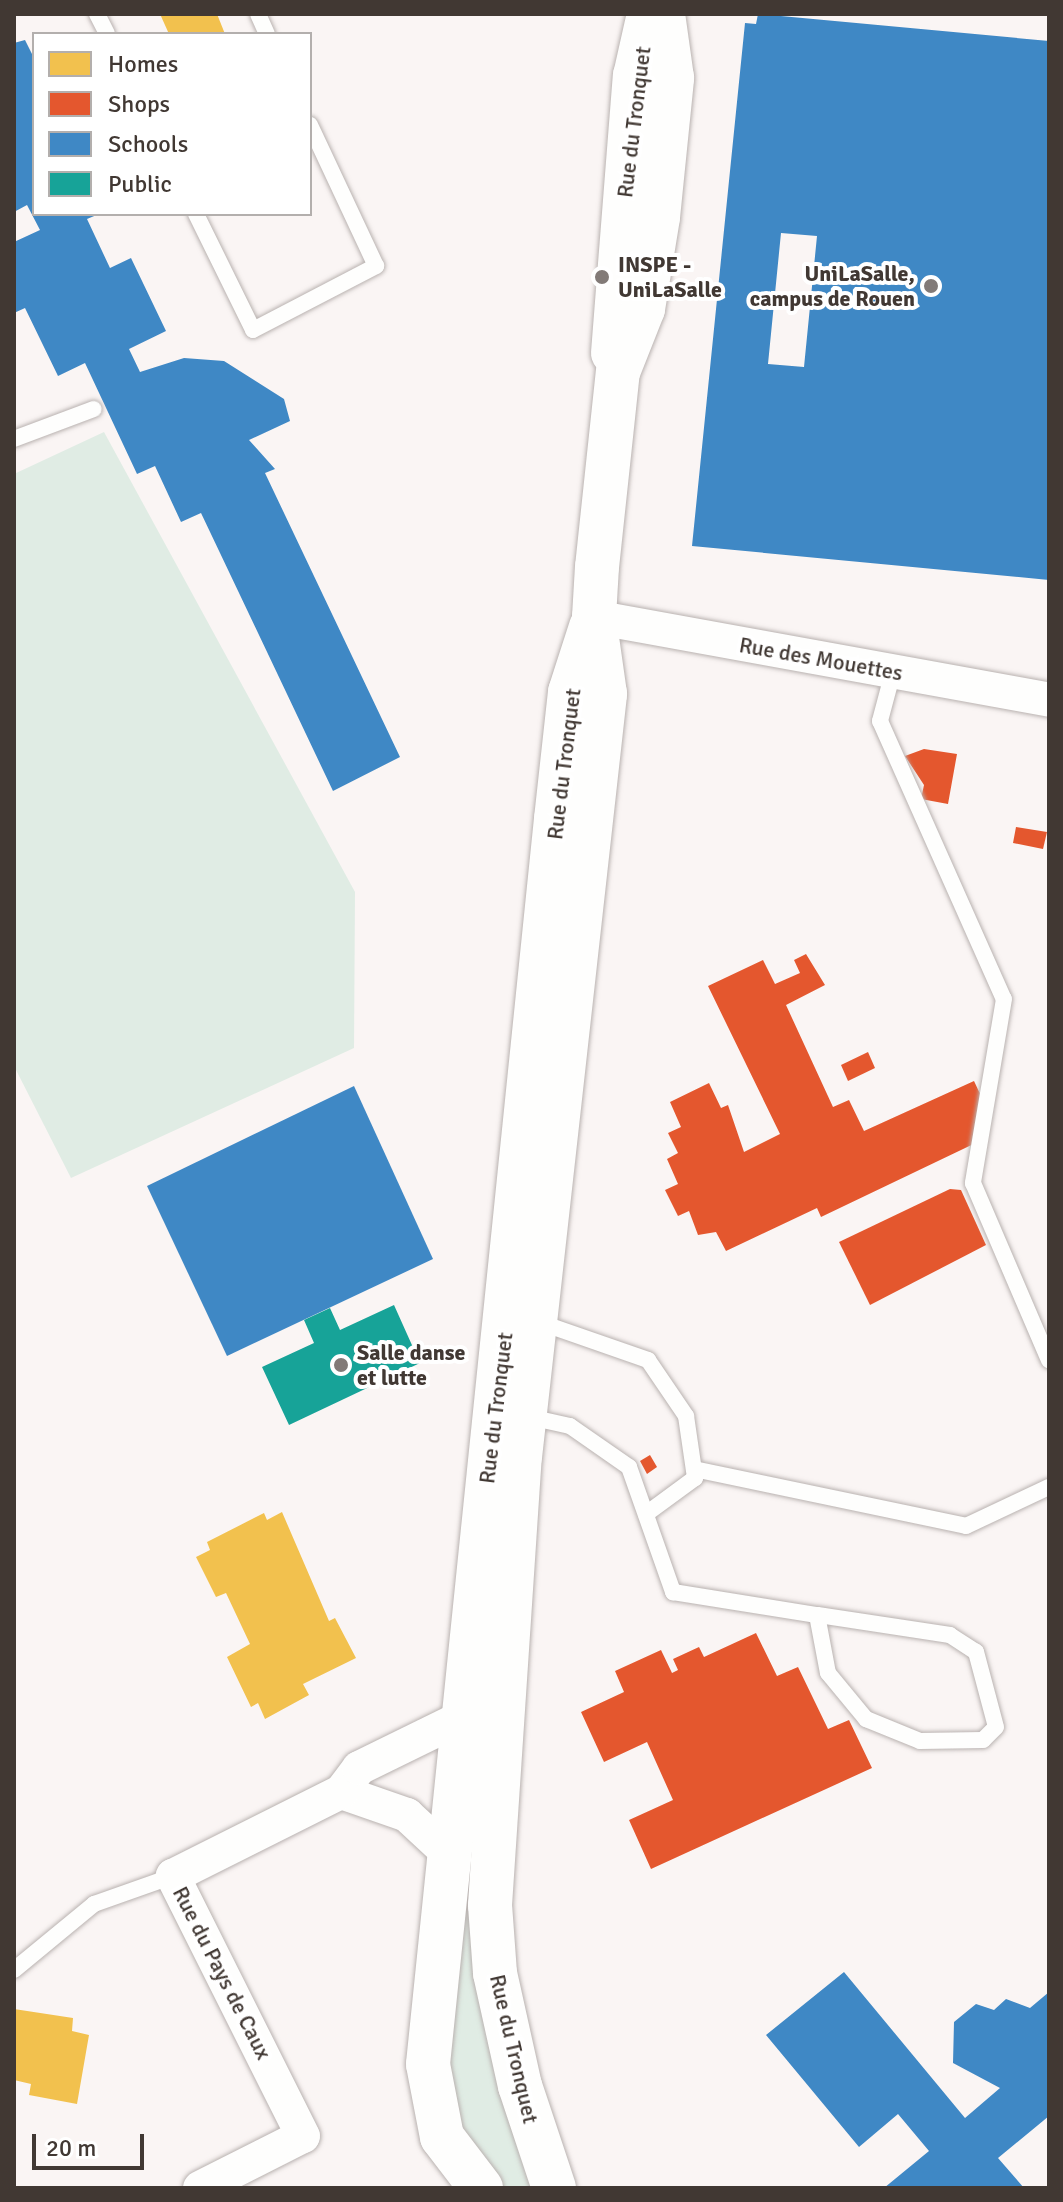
<!DOCTYPE html>
<style>
body{margin:0}
#map{position:relative;width:1063px;height:2202px;overflow:hidden;background:#faf5f4;font-family:Signika,sans-serif}
div>[style]{position:absolute}
[style*='--x']{left:calc(var(--x)*1px);top:calc(var(--y)*1px);width:calc(var(--w)*1px);rotate:calc(var(--a)*1deg)}
.green>*{inset:0;background:#e0ece4}
.homes>*{inset:0;background:#f2c14e}
.shops>*{inset:0;background:#e4572e}
.schools>*{inset:0;background:#3f88c5}
.public>*{inset:0;background:#17a398}
.roads{filter:drop-shadow(0 0 2px #b9b2b0) drop-shadow(0 0 2px #b9b2b0)}
.lane>*{height:16px;margin:-8px;padding:0 8px;transform-origin:8px;border-radius:8px;background:#fefefd}
.street>*{height:34px;margin:-17px;padding:0 17px;transform-origin:17px;border-radius:17px;background:#fefefd}
.secondary>*{height:44px;margin:-22px;padding:0 22px;transform-origin:22px;border-radius:22px;background:#fefefd}
.dots>*{width:22px;height:22px;translate:-50% -50%;box-sizing:border-box;border:4px solid #fff;border-radius:50%}
span{translate:-50% -50%;white-space:nowrap;text-align:center;line-height:1.15;-webkit-text-stroke:8px #fff;paint-order:stroke}
.street-label{font-size:22px;color:#413833}
.poi-label{font-size:22px;color:#413833;font-weight:700}
.left{translate:0 -50%;text-align:left}
.right{translate:-100% -50%;text-align:right}
.frame{position:absolute;inset:0;border:16px solid #413833;pointer-events:none}
.legend{position:absolute;left:32px;top:32px;width:280px;height:184px;box-sizing:border-box;background:#fff;border:2px solid #b3afad;margin:0;padding:10px 14px;list-style:none;font-size:24px;color:#413833}
.legend li{display:flex;align-items:center;gap:16px;height:40px}
.legend b{width:40px;border:2px solid #b3afad}
.scale{position:absolute;left:32px;top:2134px;width:112px;height:36px;box-sizing:border-box;border:4px solid #413833;border-top:0;padding-left:10px;font-size:24px;line-height:28px;white-space:nowrap;color:#413833;-webkit-text-stroke:6px #fff;paint-order:stroke}
</style>
<div id="map">
<div class="green">
<i style="clip-path:polygon(104px 432px,355px 892px,354px 1048px,71px 1178px,14px 1066px,14px 474px)"></i>
<i style="clip-path:polygon(501px 1465px,474px 1884px,540px 2188px,502px 2188px,473px 2152px,451px 2110px,445px 2066px)"></i>
</div>
<div class="homes">
<i style="clip-path:polygon(160px 14px,217px 14px,225px 34px,169px 34px)"></i>
<i style="clip-path:polygon(282px 1512px,329px 1621px,335px 1618px,356px 1658px,303px 1684px,309px 1695px,265px 1719px,258px 1703px,251px 1707px,227px 1657px,250px 1644px,226px 1593px,216px 1597px,196px 1557px,210px 1550px,207px 1542px,264px 1513px,267px 1520px)"></i>
<i style="clip-path:polygon(14px 2009px,73px 2018px,72px 2031px,89px 2035px,77px 2104px,29px 2095px,31px 2084px,14px 2080px)"></i>
</div>
<div class="shops">
<i style="clip-path:polygon(924px 749px,957px 754px,948px 804px,921px 799px,924px 785px,905px 756px)"></i>
<i style="clip-path:polygon(1016px 827px,1047px 832px,1043px 849px,1013px 843px)"></i>
<i style="clip-path:polygon(806px 954px,825px 985px,786px 1005px,833px 1107px,849px 1100px,864px 1131px,974px 1081px,990px 1115px,984px 1139px,821px 1217px,817px 1208px,726px 1251px,716px 1232px,698px 1235px,689px 1211px,678px 1216px,665px 1190px,678px 1184px,667px 1159px,678px 1153px,668px 1133px,681px 1127px,670px 1102px,709px 1083px,721px 1108px,728px 1105px,744px 1152px,780px 1134px,708px 986px,763px 960px,775px 984px,800px 973px,794px 960px)"></i>
<i style="clip-path:polygon(868px 1052px,875px 1068px,848px 1081px,841px 1065px)"></i>
<i style="clip-path:polygon(950px 1189px,961px 1190px,986px 1245px,870px 1305px,839px 1242px)"></i>
<i style="clip-path:polygon(650px 1455px,657px 1467px,647px 1474px,640px 1461px)"></i>
<i style="clip-path:polygon(756px 1633px,777px 1676px,798px 1667px,828px 1729px,849px 1720px,872px 1768px,651px 1869px,629px 1820px,673px 1800px,647px 1742px,604px 1762px,581px 1712px,624px 1692px,615px 1671px,661px 1650px,672px 1673px,678px 1670px,673px 1659px,699px 1647px,704px 1657px)"></i>
</div>
<div class="schools">
<i style="clip-path:polygon(evenodd,758px 14px,1049px 41px,1049px 580px,692px 546px,745px 23px,756px 24px,758px 14px,781px 233px,817px 236px,804px 367px,768px 364px,781px 233px)"></i>
<i style="clip-path:polygon(25px 40px,34px 58px,34px 214px,99px 214px,87px 219px,110px 268px,131px 258px,166px 331px,129px 349px,140px 372px,184px 358px,224px 361px,284px 399px,290px 421px,249px 440px,275px 469px,265px 473px,400px 757px,333px 791px,201px 513px,181px 522px,155px 466px,137px 474px,85px 363px,58px 376px,25px 308px,14px 313px,14px 242px,40px 230px,27px 205px,14px 212px,14px 43px)"></i>
<i style="clip-path:polygon(354px 1086px,433px 1259px,227px 1356px,147px 1186px)"></i>
<i style="clip-path:polygon(844px 1972px,965px 2118px,1000px 2088px,953px 2063px,954px 2022px,976px 2004px,994px 2010px,1006px 1999px,1030px 2008px,1049px 1992px,1049px 2116px,998px 2158px,1024px 2188px,884px 2188px,929px 2151px,898px 2114px,859px 2147px,766px 2035px)"></i>
</div>
<div class="public">
<i style="clip-path:polygon(394px 1305px,420px 1363px,289px 1425px,262px 1367px,314px 1343px,304px 1320px,330px 1308px,340px 1330px)"></i>
</div>
<div class="roads">
<div class="lane">
<i style="--x:97;--y:14;--w:22;--a:63"></i>
<i style="--x:258;--y:14;--w:22;--a:66"></i>
<i style="--x:196;--y:214;--w:129;--a:63.8"></i>
<i style="--x:253;--y:330;--w:139;--a:-27.5"></i>
<i style="--x:376;--y:266;--w:156;--a:-115.1"></i>
<i style="--x:14;--y:439;--w:85;--a:-20.6"></i>
<i style="--x:893;--y:672;--w:51;--a:104.9"></i>
<i style="--x:880;--y:721;--w:304;--a:66"></i>
<i style="--x:1004;--y:999;--w:187;--a:99.6"></i>
<i style="--x:973;--y:1183;--w:193;--a:66.8"></i>
<i style="--x:536;--y:1321;--w:119;--a:19.2"></i>
<i style="--x:648;--y:1360;--w:68;--a:55.8"></i>
<i style="--x:686;--y:1416;--w:63;--a:81.7"></i>
<i style="--x:695;--y:1478;--w:61;--a:143.7"></i>
<i style="--x:525;--y:1416;--w:46;--a:12.5"></i>
<i style="--x:570;--y:1426;--w:72;--a:34.8"></i>
<i style="--x:629;--y:1467;--w:133;--a:70.6"></i>
<i style="--x:673;--y:1592;--w:146;--a:9.1"></i>
<i style="--x:817;--y:1615;--w:59;--a:79.3"></i>
<i style="--x:828;--y:1673;--w:60;--a:50.4"></i>
<i style="--x:866;--y:1719;--w:58;--a:22.2"></i>
<i style="--x:920;--y:1741;--w:63;--a:-0.9"></i>
<i style="--x:983;--y:1740;--w:18;--a:-45"></i>
<i style="--x:996;--y:1727;--w:78;--a:-104.9"></i>
<i style="--x:976;--y:1652;--w:31;--a:-147"></i>
<i style="--x:950;--y:1635;--w:134;--a:-171.4"></i>
<i style="--x:694;--y:1469;--w:278;--a:11.8"></i>
<i style="--x:966;--y:1526;--w:92;--a:-25.2"></i>
<i style="--x:14;--y:1970;--w:104;--a:-39.5"></i>
<i style="--x:94;--y:1904;--w:84;--a:-19.5"></i>
</div>
<div class="street">
<i style="--x:594;--y:617;--w:463;--a:10.3"></i>
<i style="--x:341;--y:1792;--w:70;--a:19.2"></i>
<i style="--x:407;--y:1815;--w:57;--a:42.9"></i>
<i style="--x:200;--y:2188;--w:115;--a:-26.8"></i>
<i style="--x:303;--y:2136;--w:291;--a:-116.6"></i>
<i style="--x:173;--y:1876;--w:188;--a:-26.6"></i>
<i style="--x:341;--y:1792;--w:30;--a:-53"></i>
<i style="--x:359;--y:1768;--w:116;--a:-26.1"></i>
</div>
<div class="secondary">
<i style="--x:613;--y:353;--w:278;--a:-85.5"></i>
<i style="--x:635;--y:76;--w:64;--a:-77.3"></i>
<i style="--x:481;--y:2188;--w:64;--a:-127.4"></i>
<i style="--x:442;--y:2137;--w:74;--a:-100.9"></i>
<i style="--x:428;--y:2064;--w:1252;--a:-84.13"></i>
<i style="--x:556;--y:819;--w:128;--a:-83.7"></i>
<i style="--x:570;--y:692;--w:68;--a:-72.1"></i>
<i style="--x:554;--y:2188;--w:108;--a:-108.4"></i>
<i style="--x:520;--y:2086;--w:116;--a:-102.5"></i>
<i style="--x:495;--y:1973;--w:68;--a:-94.2"></i>
<i style="--x:490;--y:1905;--w:449;--a:-86.2"></i>
<i style="--x:520;--y:1457;--w:768;--a:-83.64"></i>
<i style="--x:605;--y:694;--w:78;--a:-98.1"></i>
<i style="--x:594;--y:617;--w:50;--a:-86.6"></i>
<i style="--x:597;--y:567;--w:196;--a:-83.9"></i>
<i style="--x:618;--y:372;--w:68;--a:-68.4"></i>
<i style="--x:643;--y:309;--w:93;--a:-80.7"></i>
<i style="--x:658;--y:217;--w:140;--a:-84.2"></i>
<i style="--x:672;--y:78;--w:65;--a:-98"></i>
</div>
</div>
<div class="dots">
<i style="left:602px;top:277px;background:#827a77"></i>
<i style="left:931px;top:286px;background:#827a77"></i>
<i style="left:341px;top:1365px;background:#827a77"></i>
</div>
<div class="street-label">
<span style="left:634px;top:122px;rotate:-83deg">Rue du Tronquet</span>
<span style="left:821px;top:659px;rotate:10deg">Rue des Mouettes</span>
<span style="left:564px;top:764px;rotate:-83deg">Rue du Tronquet</span>
<span style="left:496px;top:1408px;rotate:-83deg">Rue du Tronquet</span>
<span style="left:222px;top:1973px;rotate:63deg">Rue du Pays de Caux</span>
<span style="left:514px;top:2049px;rotate:77deg">Rue du Tronquet</span>
</div>
<div class="poi-label">
<span class="left" style="left:618px;top:277px">INSPE -<br>UniLaSalle</span>
<span class="right" style="left:915px;top:286px">UniLaSalle,<br>campus de Rouen</span>
<span class="left" style="left:357px;top:1365px">Salle danse<br>et lutte</span>
</div>
<div class="frame"></div>
<ul class="legend">
<li><b style="height:22px;background:#f2c14e"></b>Homes</li>
<li><b style="height:22px;background:#e4572e"></b>Shops</li>
<li><b style="height:22px;background:#3f88c5"></b>Schools</li>
<li><b style="height:22px;background:#17a398"></b>Public</li>
</ul>
<div class="scale">20 m</div>
</div>
